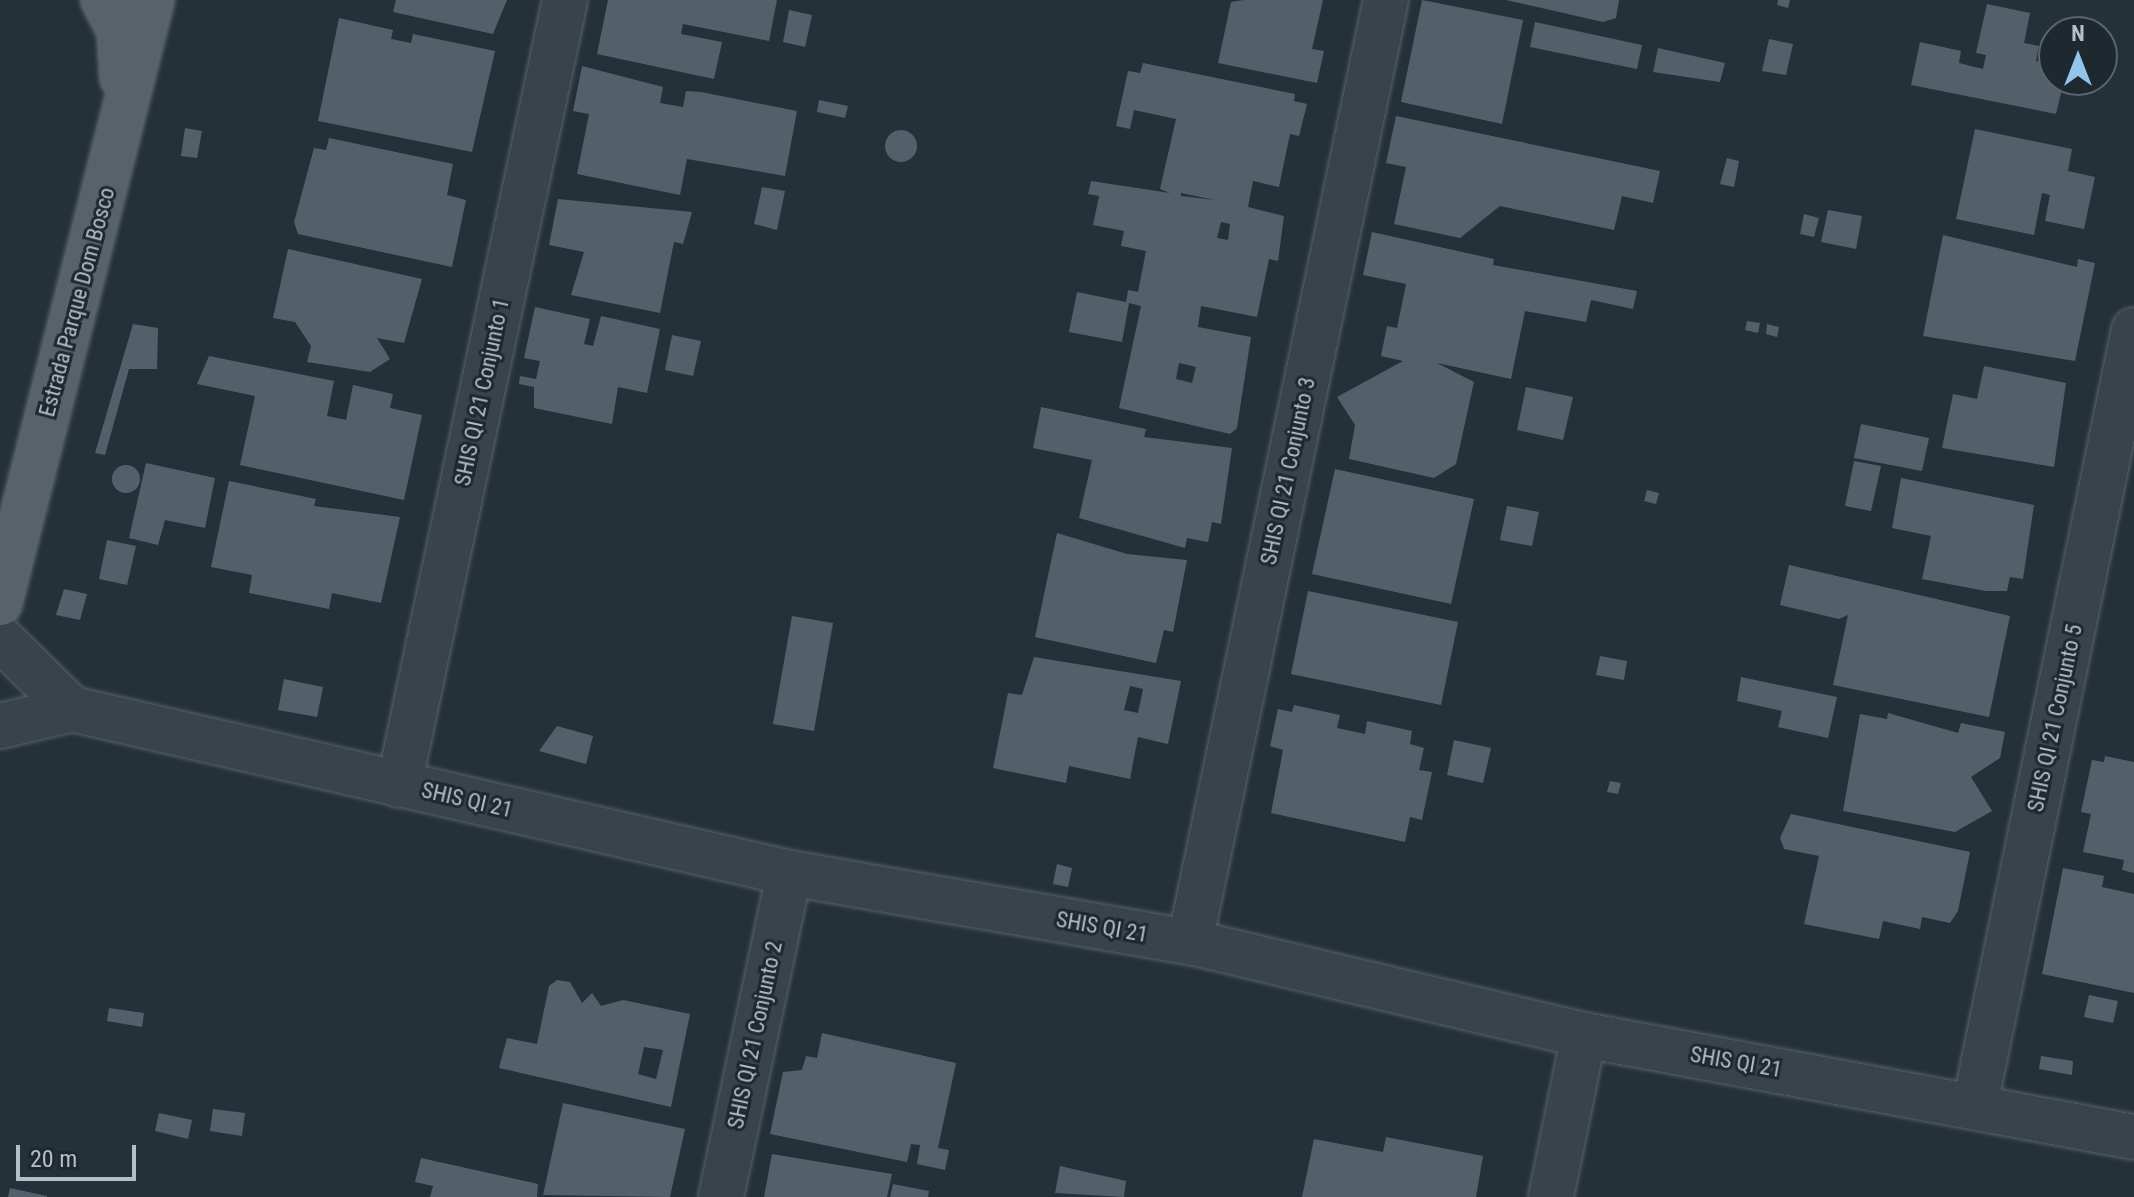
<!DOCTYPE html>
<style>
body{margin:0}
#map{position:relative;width:2134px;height:1197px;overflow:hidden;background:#253139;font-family:"Roboto Condensed",sans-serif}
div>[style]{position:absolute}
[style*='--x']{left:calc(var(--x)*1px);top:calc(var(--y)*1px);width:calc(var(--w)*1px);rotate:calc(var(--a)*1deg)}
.building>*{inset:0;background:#53606a}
.round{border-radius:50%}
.roads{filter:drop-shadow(0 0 2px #576168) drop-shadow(0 0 2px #576168)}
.minor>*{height:44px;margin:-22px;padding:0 22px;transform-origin:22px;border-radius:22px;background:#39434a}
.major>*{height:44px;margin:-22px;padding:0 22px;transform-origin:22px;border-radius:22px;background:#57626a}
span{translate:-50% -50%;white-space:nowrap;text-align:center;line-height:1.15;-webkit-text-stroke:6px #1e282f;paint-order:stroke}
.street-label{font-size:22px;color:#b4bec5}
.north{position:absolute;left:2038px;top:16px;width:80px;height:80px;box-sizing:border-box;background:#1e282f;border:2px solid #5a646b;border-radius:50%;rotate:0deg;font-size:22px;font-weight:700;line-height:32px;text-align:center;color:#b4bec5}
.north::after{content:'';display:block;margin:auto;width:28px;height:36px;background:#93c4ec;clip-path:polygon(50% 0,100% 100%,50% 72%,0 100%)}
.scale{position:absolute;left:16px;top:1145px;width:120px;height:36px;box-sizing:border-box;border:4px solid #b4bec5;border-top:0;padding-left:10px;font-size:24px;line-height:28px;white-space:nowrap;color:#b4bec5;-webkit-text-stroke:6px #1e282f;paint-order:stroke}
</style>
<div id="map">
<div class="building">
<i style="clip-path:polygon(396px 0,507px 0,493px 34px,393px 12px)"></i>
<i style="clip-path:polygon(608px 0,777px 0,769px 41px,683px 24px,681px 34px,722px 42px,714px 79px,597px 54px)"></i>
<i style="clip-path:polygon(1244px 0,1323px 0,1312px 49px,1324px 51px,1317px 83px,1218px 63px,1231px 2px)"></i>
<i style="clip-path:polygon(1422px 0,1523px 20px,1502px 124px,1401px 102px)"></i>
<i style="clip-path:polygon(1506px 0,1619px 0,1616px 18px,1603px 22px)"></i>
<i style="clip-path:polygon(1778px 0,1790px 0,1788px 8px,1777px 5px)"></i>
<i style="clip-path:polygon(1987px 4px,2030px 13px,2024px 43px,2039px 46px,2036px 61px,2054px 65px,2054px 80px,2064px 80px,2056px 114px,1911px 85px,1920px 42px,1961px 51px,1959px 63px,1983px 69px,1986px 55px,1976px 53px)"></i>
<i style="clip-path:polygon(789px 10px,812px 15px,805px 47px,783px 42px)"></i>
<i style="clip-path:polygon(339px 18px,393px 30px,391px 39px,411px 43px,413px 34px,495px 51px,472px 152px,318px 121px)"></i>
<i style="clip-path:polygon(1535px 22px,1642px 45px,1637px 69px,1530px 47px)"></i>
<i style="clip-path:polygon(1769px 39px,1793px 44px,1786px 75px,1762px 71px)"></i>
<i style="clip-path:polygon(1658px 48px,1725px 63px,1720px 82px,1653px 72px)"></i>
<i style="clip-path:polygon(evenodd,1143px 63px,1295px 94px,1294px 101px,1307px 104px,1299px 136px,1290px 134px,1279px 187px,1253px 181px,1248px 207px,1284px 216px,1278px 261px,1269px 259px,1257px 317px,1201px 306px,1198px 327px,1251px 337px,1237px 428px,1230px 434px,1119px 408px,1141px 306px,1129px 303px,1122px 342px,1069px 332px,1077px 292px,1126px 302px,1128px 290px,1138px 292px,1146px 251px,1121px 246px,1124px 231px,1093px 225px,1099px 196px,1088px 194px,1091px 181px,1170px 193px,1160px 189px,1176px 119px,1134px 110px,1130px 129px,1116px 126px,1128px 71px,1140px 73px,1143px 63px,1181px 193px,1215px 200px,1181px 196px,1181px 193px,1143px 63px,1221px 222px,1230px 224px,1228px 240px,1217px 238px,1221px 222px,1143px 63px,1179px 363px,1196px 367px,1192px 383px,1176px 379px,1179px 363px)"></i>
<i style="clip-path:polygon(582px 66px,663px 87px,660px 103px,683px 107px,686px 91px,701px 92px,797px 111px,785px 176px,687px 159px,680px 195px,577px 174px,589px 114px,573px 111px)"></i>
<i style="clip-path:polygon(819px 100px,848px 106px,845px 118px,817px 112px)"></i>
<i style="clip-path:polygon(1396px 116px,1660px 171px,1653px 203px,1622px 196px,1614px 230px,1500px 206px,1460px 238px,1394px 224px,1406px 167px,1386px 163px)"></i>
<i style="clip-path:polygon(185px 128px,202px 131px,197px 158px,181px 156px)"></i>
<i style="clip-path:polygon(1975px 129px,2072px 149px,2068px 171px,2095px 177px,2084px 229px,2045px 221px,2050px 195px,2042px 193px,2034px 235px,1956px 219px)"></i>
<i class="round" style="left:885px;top:130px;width:32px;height:32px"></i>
<i style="clip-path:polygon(329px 138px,453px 164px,447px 195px,466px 200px,452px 267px,298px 234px,294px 222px,314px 148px,326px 150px)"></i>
<i style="clip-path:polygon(1727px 158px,1739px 161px,1734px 187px,1720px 184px)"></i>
<i style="clip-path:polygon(762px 187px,785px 191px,777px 230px,754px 224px)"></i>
<i style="clip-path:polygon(558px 199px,692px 212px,683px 244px,674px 242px,660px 313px,571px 295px,584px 252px,549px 245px)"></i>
<i style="clip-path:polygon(1828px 210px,1862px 216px,1856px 249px,1821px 242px)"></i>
<i style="clip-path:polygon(1804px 214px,1819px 218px,1814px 237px,1800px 234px)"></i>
<i style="clip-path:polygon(1372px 232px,1494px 259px,1493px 265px,1637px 291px,1633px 309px,1591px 300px,1586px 322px,1525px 311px,1511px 379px,1437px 363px,1474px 382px,1456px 464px,1434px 478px,1349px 459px,1355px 425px,1337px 397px,1403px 361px,1381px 356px,1387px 326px,1397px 328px,1406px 284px,1363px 275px)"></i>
<i style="clip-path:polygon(1943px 235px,2077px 267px,2078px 259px,2095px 263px,2075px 361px,1923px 336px)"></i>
<i style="clip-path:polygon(288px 249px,422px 279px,404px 343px,377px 338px,390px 359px,370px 372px,307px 362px,311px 346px,295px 322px,273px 318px)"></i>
<i style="clip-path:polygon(535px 307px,590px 319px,584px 344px,593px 346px,601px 316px,660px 329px,647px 393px,618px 387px,612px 424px,534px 408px,534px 387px,519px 384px,520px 376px,536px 379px,540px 361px,524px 358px)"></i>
<i style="clip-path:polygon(1747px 321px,1760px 323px,1758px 333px,1745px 330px)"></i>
<i style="clip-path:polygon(133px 324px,158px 328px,157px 369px,129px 369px,105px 455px,95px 453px)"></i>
<i style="clip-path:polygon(1767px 324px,1779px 327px,1777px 337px,1766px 334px)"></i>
<i style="clip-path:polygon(672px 335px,701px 341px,693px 376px,665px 370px)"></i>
<i style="clip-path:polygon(209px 356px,334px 381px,327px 416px,346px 420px,353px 385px,393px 394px,390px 408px,422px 415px,404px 500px,240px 465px,255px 396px,197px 384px)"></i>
<i style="clip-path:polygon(1984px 366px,2066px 383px,2054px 467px,1942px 448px,1953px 394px,1977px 399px)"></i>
<i style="clip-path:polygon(1526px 387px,1573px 397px,1563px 440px,1517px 430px)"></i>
<i style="clip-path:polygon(1041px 407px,1146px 429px,1144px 437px,1232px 448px,1221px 524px,1212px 522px,1208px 542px,1187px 538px,1185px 548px,1079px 518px,1092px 460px,1033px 448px)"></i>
<i style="clip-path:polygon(1861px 424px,1929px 438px,1922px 471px,1854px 458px)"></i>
<i style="clip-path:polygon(1854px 461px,1881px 466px,1871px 511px,1845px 506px)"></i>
<i style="clip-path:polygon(146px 463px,215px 478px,205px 528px,165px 520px,158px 545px,129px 538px)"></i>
<i class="round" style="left:112px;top:465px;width:28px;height:28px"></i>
<i style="clip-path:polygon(1335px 469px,1474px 499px,1451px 604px,1312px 574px)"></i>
<i style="clip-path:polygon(1901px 478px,2034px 505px,2023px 579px,2010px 577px,2007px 591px,1986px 591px,1922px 579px,1931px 536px,1892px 528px)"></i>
<i style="clip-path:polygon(229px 481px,316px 499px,314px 506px,400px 517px,381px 603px,332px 593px,329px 609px,249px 593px,252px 575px,211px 567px)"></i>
<i style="clip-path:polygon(1647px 490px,1659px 493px,1656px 504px,1644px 501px)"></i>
<i style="clip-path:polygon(1507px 506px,1539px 512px,1532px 546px,1500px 540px)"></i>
<i style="clip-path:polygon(1057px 533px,1127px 554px,1187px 560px,1173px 632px,1164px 630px,1156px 663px,1035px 637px)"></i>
<i style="clip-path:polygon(107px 540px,136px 546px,127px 585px,99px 579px)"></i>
<i style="clip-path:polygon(1789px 565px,2010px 616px,1989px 717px,1833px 685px,1848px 615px,1839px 619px,1780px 605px)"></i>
<i style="clip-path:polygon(64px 589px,87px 594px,80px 620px,56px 615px)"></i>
<i style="clip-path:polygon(1308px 591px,1458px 622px,1441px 705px,1291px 674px)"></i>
<i style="clip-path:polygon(792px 616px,833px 623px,814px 731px,773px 724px)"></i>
<i style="clip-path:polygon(1600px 656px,1627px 661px,1624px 680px,1596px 675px)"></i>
<i style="clip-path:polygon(evenodd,1034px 657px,1181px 681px,1168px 744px,1138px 737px,1130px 779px,1069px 766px,1066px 783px,993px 768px,1008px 693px,1022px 695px,1034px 657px,1130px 686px,1143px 689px,1138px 713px,1124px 710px,1130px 686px)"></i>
<i style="clip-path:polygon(1741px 677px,1837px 697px,1828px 738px,1778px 727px,1782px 711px,1737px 701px)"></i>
<i style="clip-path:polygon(284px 679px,323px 687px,317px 717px,278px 710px)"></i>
<i style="clip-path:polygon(1294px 705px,1340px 715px,1337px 728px,1365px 734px,1367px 721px,1412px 731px,1410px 744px,1424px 748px,1419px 770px,1432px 772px,1422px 820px,1410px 817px,1405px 842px,1271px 813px,1283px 750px,1270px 746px,1278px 709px,1292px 712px)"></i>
<i style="clip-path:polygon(1888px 713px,1958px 733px,1961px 723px,2005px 732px,2000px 758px,1971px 777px,1992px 811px,1955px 832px,1843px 811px,1860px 714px,1887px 719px)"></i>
<i style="clip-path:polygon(557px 726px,593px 736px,586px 764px,539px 751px)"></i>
<i style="clip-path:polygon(1454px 740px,1491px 748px,1483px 783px,1447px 775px)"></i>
<i style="clip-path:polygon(2105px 756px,2134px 762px,2134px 873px,2122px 870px,2124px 860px,2083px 852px,2091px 814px,2081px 812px,2092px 760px,2104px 762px)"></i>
<i style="clip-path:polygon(1610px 781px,1621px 783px,1618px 794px,1607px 792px)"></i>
<i style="clip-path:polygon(1791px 814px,1970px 852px,1958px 911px,1950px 923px,1922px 917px,1920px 929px,1883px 921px,1879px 939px,1804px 924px,1819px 856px,1784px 849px,1780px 838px)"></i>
<i style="clip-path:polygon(1057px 864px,1072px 868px,1068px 887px,1053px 884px)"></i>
<i style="clip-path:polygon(2063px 868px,2104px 876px,2102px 887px,2134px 894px,2134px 993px,2042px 974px)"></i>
<i style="clip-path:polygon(evenodd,557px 980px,570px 982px,582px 1003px,592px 993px,601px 1006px,623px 1000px,690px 1014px,671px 1107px,499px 1068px,507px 1038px,537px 1044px,549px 986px,557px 980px,644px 1047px,663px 1050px,656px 1079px,638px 1074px,644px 1047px)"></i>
<i style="clip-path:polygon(2089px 995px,2118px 1001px,2113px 1023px,2084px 1017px)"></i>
<i style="clip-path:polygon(109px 1008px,144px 1013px,142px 1027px,107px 1021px)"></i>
<i style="clip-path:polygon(822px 1033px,956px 1063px,938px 1148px,949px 1150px,945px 1170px,917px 1164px,920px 1145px,911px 1144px,907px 1162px,770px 1134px,783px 1072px,802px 1070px,806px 1056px,817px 1058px)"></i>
<i style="clip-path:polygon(2041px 1056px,2073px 1061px,2072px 1075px,2039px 1069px)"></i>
<i style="clip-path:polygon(563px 1103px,685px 1129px,670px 1197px,543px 1195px)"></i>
<i style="clip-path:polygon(213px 1109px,245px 1113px,242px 1136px,210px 1131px)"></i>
<i style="clip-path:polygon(159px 1113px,192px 1120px,188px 1139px,155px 1131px)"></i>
<i style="clip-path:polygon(1386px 1137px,1483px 1156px,1476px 1197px,1302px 1197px,1314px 1139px,1383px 1152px)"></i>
<i style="clip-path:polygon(772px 1154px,892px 1174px,887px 1197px,764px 1197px)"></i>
<i style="clip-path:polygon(421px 1158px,538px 1184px,537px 1197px,430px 1197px,433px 1186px,415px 1182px)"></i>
<i style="clip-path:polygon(1060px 1166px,1126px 1181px,1124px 1197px,1055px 1193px)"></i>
<i style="clip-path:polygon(893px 1184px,929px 1191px,928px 1197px,890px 1197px)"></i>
<i style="clip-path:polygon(10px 1188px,47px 1196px,47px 1197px,8px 1197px)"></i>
</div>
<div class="roads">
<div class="minor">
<i style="--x:0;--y:638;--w:101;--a:44.6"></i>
<i style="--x:72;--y:709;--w:736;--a:12.88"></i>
<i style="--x:789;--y:873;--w:407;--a:9.8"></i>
<i style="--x:1190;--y:942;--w:405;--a:13.3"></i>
<i style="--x:1584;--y:1035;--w:559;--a:10.51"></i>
<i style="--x:0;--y:726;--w:74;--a:-13.3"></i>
<i style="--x:399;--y:785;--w:802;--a:-78.06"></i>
<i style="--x:1190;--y:942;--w:962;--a:-78.25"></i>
<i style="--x:1975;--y:1105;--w:791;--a:-78.41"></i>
<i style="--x:721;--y:1197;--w:331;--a:-78.1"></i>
<i style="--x:1551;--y:1197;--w:165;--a:-78.5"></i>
</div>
<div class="major">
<i style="--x:103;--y:0;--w:34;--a:62"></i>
<i style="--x:119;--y:30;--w:48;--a:86.4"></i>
<i style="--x:0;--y:603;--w:622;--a:-75.85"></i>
</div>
</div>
<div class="street-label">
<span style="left:77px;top:302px;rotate:-75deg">Estrada Parque Dom Bosco</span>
<span style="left:482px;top:392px;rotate:-78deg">SHIS QI 21 Conjunto 1</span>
<span style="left:1288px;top:471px;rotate:-78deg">SHIS QI 21 Conjunto 3</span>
<span style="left:2055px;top:718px;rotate:-78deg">SHIS QI 21 Conjunto 5</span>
<span style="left:467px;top:800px;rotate:13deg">SHIS QI 21</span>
<span style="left:1102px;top:927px;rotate:10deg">SHIS QI 21</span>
<span style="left:755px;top:1035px;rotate:-78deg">SHIS QI 21 Conjunto 2</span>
<span style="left:1736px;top:1062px;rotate:10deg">SHIS QI 21</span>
</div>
<div class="north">N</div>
<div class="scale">20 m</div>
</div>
